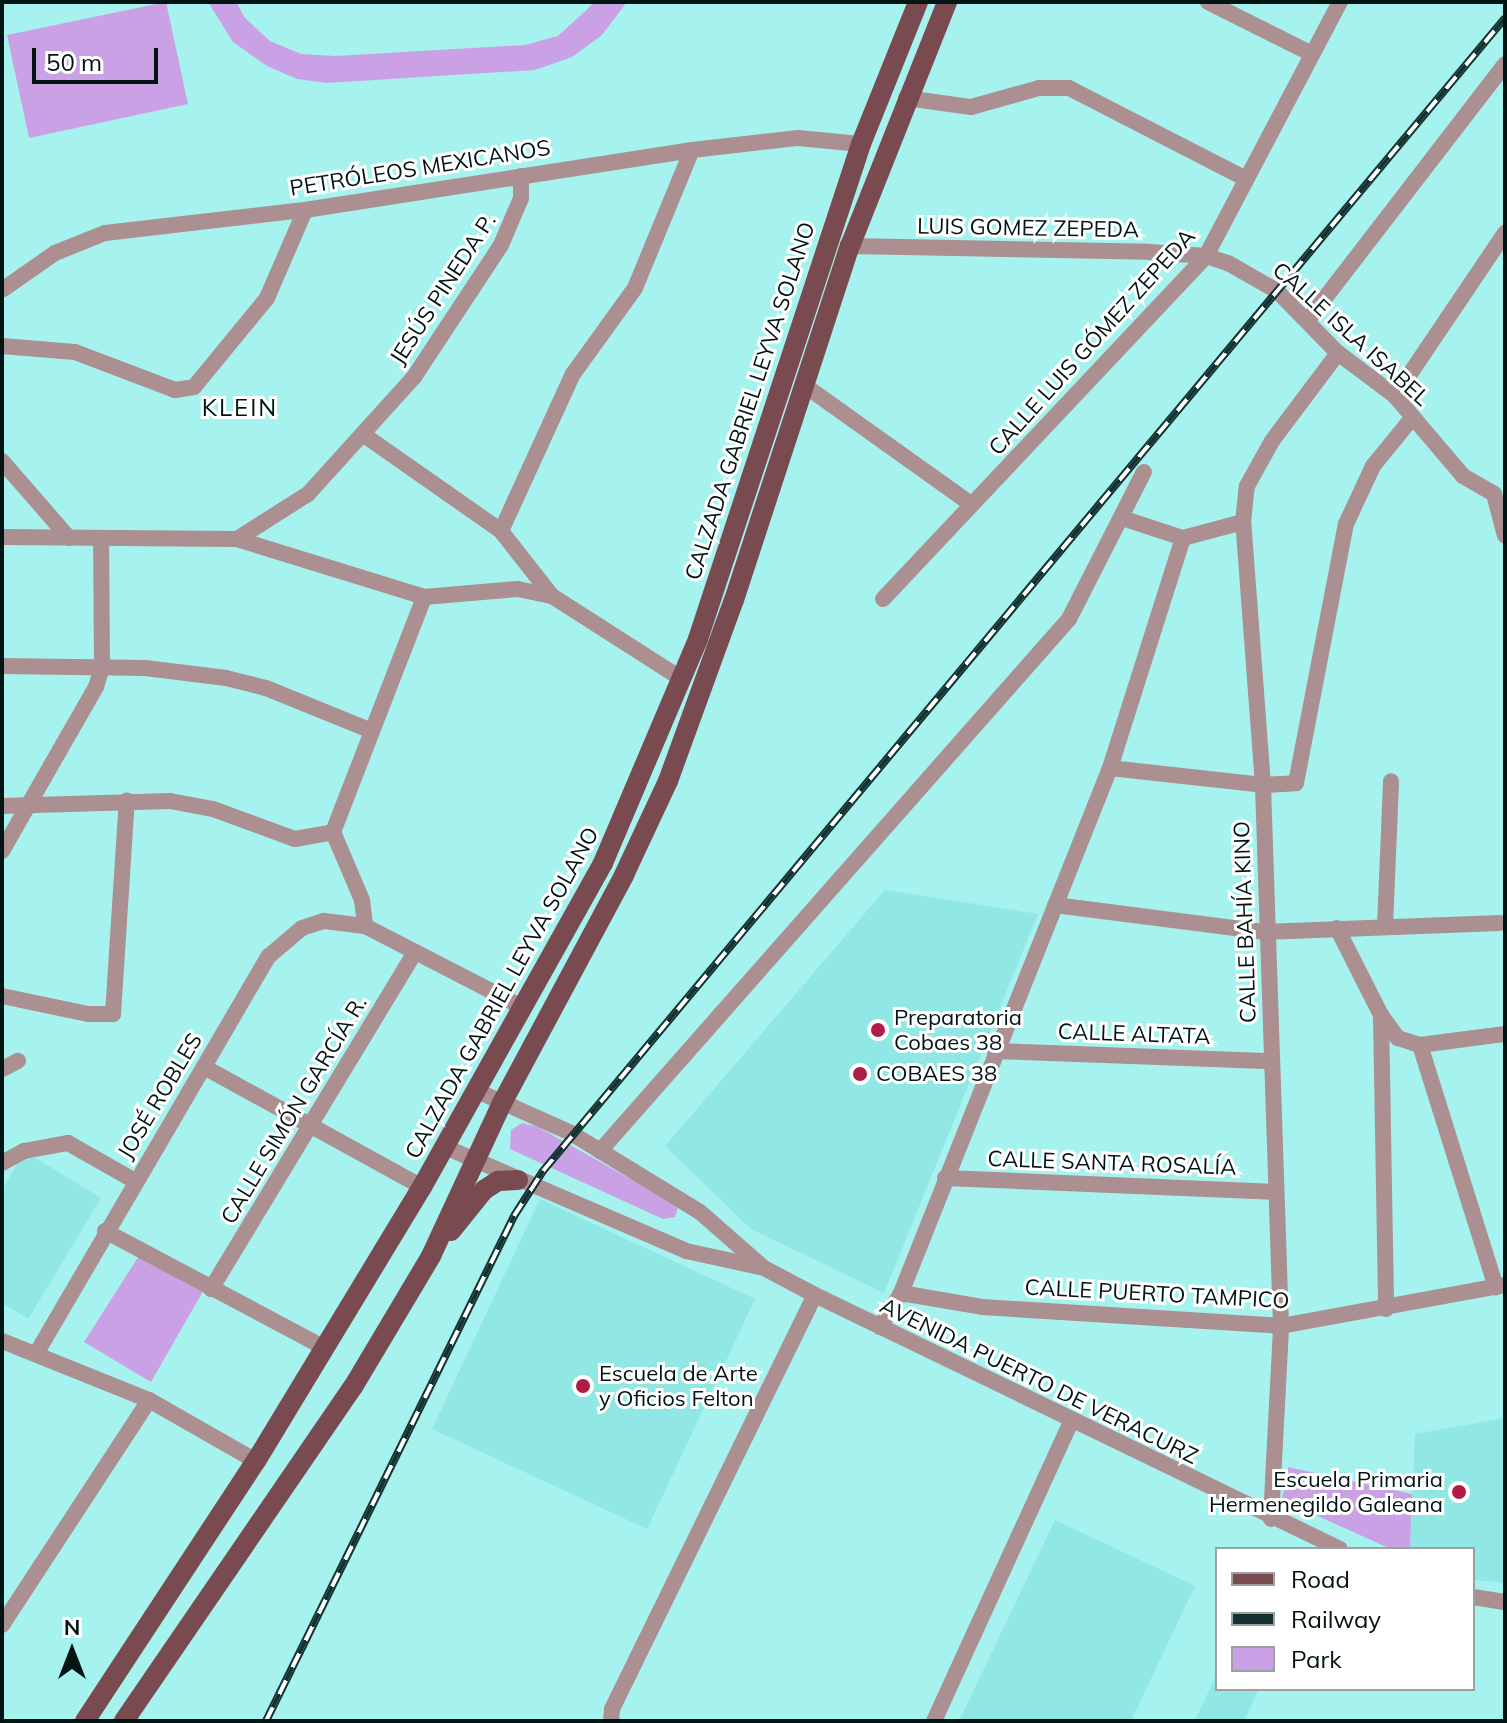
<!DOCTYPE html>
<meta charset="utf-8">
<style>
body{margin:0}
#map{position:relative;width:1507px;height:1723px;overflow:hidden;background:#a6f2ee;font-family:Mulish,sans-serif}
div>[style]{position:absolute}
[style*='--x']{left:calc(var(--x)*1px);top:calc(var(--y)*1px);width:calc(var(--w)*1px);rotate:calc(var(--a)*1deg)}
.built>*{inset:0;background:#90e7e3}
.green>*{inset:0;background:#cba1e5}
.minor>*{height:16px;margin:-8px;padding:0 8px;transform-origin:8px;border-radius:8px;background:#ab8f91}
.major>*{height:20px;margin:-10px;padding:0 10px;transform-origin:10px;border-radius:10px;background:#794b51}
.rail>*{height:8px;margin-top:-4px;transform-origin:0;background:repeating-linear-gradient(90deg,#fff 0 15px,#153130 0 30px);box-sizing:border-box;border-block:2px solid #153130}
.dots>*{width:22px;height:22px;translate:-50% -50%;box-sizing:border-box;border:4px solid #fff;border-radius:50%}
span{translate:-50% -50%;white-space:nowrap;text-align:center;line-height:1.15;-webkit-text-stroke:6px #fff;paint-order:stroke}
.street-label{font-size:22px;color:#001514}
.poi-label{font-size:22px;color:#001514}
.left{translate:0 -50%;text-align:left}
.right{translate:-100% -50%;text-align:right}
.neighbourhood-label{font-size:24px;color:#001514;letter-spacing:2px}
.frame{position:absolute;inset:0;border:4px solid #001514;pointer-events:none}
.legend{position:absolute;left:1215px;top:1547px;width:260px;height:144px;box-sizing:border-box;background:#fff;border:2px solid #99a1a1;margin:0;padding:10px 14px;list-style:none;font-size:24px;color:#001514}
.legend li{display:flex;align-items:center;gap:16px;height:40px}
.legend b{width:40px;border:2px solid #99a1a1}
.north{position:absolute;left:32px;top:1611px;width:80px;height:80px;-webkit-text-stroke:6px #fff;paint-order:stroke;rotate:0deg;font-size:22px;font-weight:700;line-height:32px;text-align:center;color:#001514}
.north::after{content:'';display:block;margin:auto;width:28px;height:36px;background:#001514;clip-path:polygon(50% 0,100% 100%,50% 72%,0 100%)}
.scale{position:absolute;left:32px;top:48px;width:126px;height:36px;box-sizing:border-box;border:4px solid #001514;border-top:0;padding-left:10px;font-size:24px;line-height:28px;white-space:nowrap;color:#001514;-webkit-text-stroke:6px #fff;paint-order:stroke}
</style>
<div id="map">
<div class="built">
<i style="clip-path:polygon(885px 890px,1038px 914px,884px 1293px,751px 1229px,665px 1146px)"></i>
<i style="clip-path:polygon(24px 1151px,101px 1198px,28px 1319px,2px 1303px,2px 1191px)"></i>
<i style="clip-path:polygon(540px 1199px,755px 1299px,647px 1529px,432px 1429px)"></i>
<i style="clip-path:polygon(1505px 1418px,1505px 1583px,1475px 1580px,1473px 1549px,1410px 1549px,1415px 1434px)"></i>
<i style="clip-path:polygon(1055px 1520px,1195px 1586px,1131px 1721px,959px 1721px)"></i>
<i style="clip-path:polygon(1217px 1673px,1217px 1689px,1259px 1689px,1244px 1721px,1195px 1721px)"></i>
</div>
<div class="green">
<i style="clip-path:polygon(166px 2px,188px 104px,29px 138px,7px 35px)"></i>
<i style="clip-path:polygon(208px 2px,236px 2px,245px 18px,270px 41px,301px 54px,335px 56px,525px 45px,558px 36px,595px 2px,627px 2px,602px 35px,572px 57px,535px 70px,327px 83px,297px 79px,267px 66px,233px 42px)"></i>
<i style="clip-path:polygon(522px 1123px,538px 1127px,666px 1199px,678px 1208px,675px 1217px,663px 1219px,510px 1149px,511px 1130px)"></i>
<i style="clip-path:polygon(142px 1251px,206px 1286px,151px 1382px,84px 1342px)"></i>
<i style="clip-path:polygon(1288px 1467px,1412px 1494px,1410px 1549px,1391px 1549px,1282px 1500px)"></i>
</div>
<div class="minor">
<i style="--x:1208;--y:2;--w:116;--a:26.6"></i>
<i style="--x:906;--y:98;--w:66;--a:7.9"></i>
<i style="--x:971;--y:107;--w:71;--a:-15.6"></i>
<i style="--x:1039;--y:88;--w:30;--a:0"></i>
<i style="--x:1069;--y:88;--w:199;--a:27.2"></i>
<i style="--x:850;--y:246;--w:299;--a:1.1"></i>
<i style="--x:1149;--y:252;--w:57;--a:4"></i>
<i style="--x:1206;--y:256;--w:23;--a:18"></i>
<i style="--x:1228;--y:263;--w:56;--a:29.7"></i>
<i style="--x:1277;--y:291;--w:87;--a:45.5"></i>
<i style="--x:1338;--y:353;--w:71;--a:37"></i>
<i style="--x:1395;--y:396;--w:105;--a:49.6"></i>
<i style="--x:1463;--y:476;--w:36;--a:30"></i>
<i style="--x:1494;--y:494;--w:43;--a:75.3"></i>
<i style="--x:2;--y:290;--w:65;--a:-34.9"></i>
<i style="--x:55;--y:253;--w:54;--a:-21.8"></i>
<i style="--x:105;--y:233;--w:201;--a:-6.6"></i>
<i style="--x:305;--y:210;--w:392;--a:-8.8"></i>
<i style="--x:692;--y:150;--w:107;--a:-6.5"></i>
<i style="--x:798;--y:138;--w:63;--a:5.4"></i>
<i style="--x:1308;--y:320;--w:323;--a:-52.4"></i>
<i style="--x:2;--y:346;--w:73;--a:4.7"></i>
<i style="--x:75;--y:352;--w:107;--a:20.8"></i>
<i style="--x:175;--y:390;--w:19;--a:-9"></i>
<i style="--x:194;--y:387;--w:115;--a:-50.6"></i>
<i style="--x:267;--y:298;--w:96;--a:-66.6"></i>
<i style="--x:804;--y:385;--w:206;--a:35.5"></i>
<i style="--x:1395;--y:396;--w:197;--a:-56"></i>
<i style="--x:364;--y:435;--w:167;--a:35"></i>
<i style="--x:501;--y:531;--w:83;--a:51.9"></i>
<i style="--x:2;--y:461;--w:102;--a:49"></i>
<i style="--x:1122;--y:518;--w:64;--a:18.2"></i>
<i style="--x:1183;--y:538;--w:62;--a:-14.9"></i>
<i style="--x:501;--y:531;--w:173;--a:-65.4"></i>
<i style="--x:573;--y:374;--w:106;--a:-54.2"></i>
<i style="--x:635;--y:288;--w:149;--a:-67.6"></i>
<i style="--x:2;--y:537;--w:235;--a:0.5"></i>
<i style="--x:237;--y:539;--w:196;--a:17.2"></i>
<i style="--x:424;--y:597;--w:94;--a:-4.9"></i>
<i style="--x:518;--y:589;--w:35;--a:12"></i>
<i style="--x:552;--y:596;--w:154;--a:32.6"></i>
<i style="--x:237;--y:539;--w:84;--a:-32.4"></i>
<i style="--x:308;--y:494;--w:158;--a:-47.8"></i>
<i style="--x:414;--y:377;--w:158;--a:-56.6"></i>
<i style="--x:501;--y:245;--w:51;--a:-66.9"></i>
<i style="--x:521;--y:198;--w:22;--a:-90"></i>
<i style="--x:883;--y:599;--w:471;--a:-46.7"></i>
<i style="--x:1206;--y:256;--w:287;--a:-62.2"></i>
<i style="--x:2;--y:666;--w:143;--a:0.8"></i>
<i style="--x:145;--y:668;--w:82;--a:7"></i>
<i style="--x:226;--y:678;--w:41;--a:14"></i>
<i style="--x:266;--y:688;--w:114;--a:22.1"></i>
<i style="--x:1110;--y:768;--w:154;--a:6.3"></i>
<i style="--x:1263;--y:785;--w:33;--a:-3"></i>
<i style="--x:1296;--y:783;--w:264;--a:-79.1"></i>
<i style="--x:1346;--y:524;--w:64;--a:-65"></i>
<i style="--x:1373;--y:466;--w:63;--a:-50.8"></i>
<i style="--x:2;--y:806;--w:168;--a:-1.7"></i>
<i style="--x:170;--y:801;--w:44;--a:10.5"></i>
<i style="--x:213;--y:809;--w:87;--a:20.1"></i>
<i style="--x:295;--y:839;--w:39;--a:-10"></i>
<i style="--x:333;--y:832;--w:74;--a:66.9"></i>
<i style="--x:362;--y:900;--w:26;--a:83"></i>
<i style="--x:333;--y:832;--w:252;--a:-68.8"></i>
<i style="--x:2;--y:851;--w:189;--a:-60.2"></i>
<i style="--x:96;--y:687;--w:21;--a:-73"></i>
<i style="--x:102;--y:667;--w:129;--a:-90.4"></i>
<i style="--x:1055;--y:905;--w:213;--a:7.3"></i>
<i style="--x:1266;--y:932;--w:234;--a:-2.2"></i>
<i style="--x:1385;--y:926;--w:145;--a:-87.6"></i>
<i style="--x:1337;--y:928;--w:97;--a:63.2"></i>
<i style="--x:1381;--y:1015;--w:29;--a:54"></i>
<i style="--x:1398;--y:1038;--w:23;--a:18"></i>
<i style="--x:1420;--y:1045;--w:86;--a:-7.4"></i>
<i style="--x:2;--y:996;--w:88;--a:11.8"></i>
<i style="--x:88;--y:1014;--w:25;--a:0"></i>
<i style="--x:113;--y:1014;--w:214;--a:-86.3"></i>
<i style="--x:1381;--y:1015;--w:294;--a:89"></i>
<i style="--x:1420;--y:1045;--w:254;--a:72.6"></i>
<i style="--x:995;--y:1051;--w:277;--a:2.1"></i>
<i style="--x:204;--y:1067;--w:249;--a:28.8"></i>
<i style="--x:2;--y:1069;--w:18;--a:-27"></i>
<i style="--x:475;--y:1090;--w:105;--a:24.1"></i>
<i style="--x:571;--y:1133;--w:151;--a:31.5"></i>
<i style="--x:700;--y:1212;--w:85;--a:41.2"></i>
<i style="--x:764;--y:1268;--w:58;--a:27.9"></i>
<i style="--x:815;--y:1295;--w:583;--a:25.82"></i>
<i style="--x:445;--y:1147;--w:262;--a:23.3"></i>
<i style="--x:686;--y:1251;--w:76;--a:12.2"></i>
<i style="--x:600;--y:1151;--w:709;--a:-48.6"></i>
<i style="--x:1069;--y:619;--w:165;--a:-63"></i>
<i style="--x:2;--y:1163;--w:25;--a:-29"></i>
<i style="--x:24;--y:1151;--w:45;--a:-10.3"></i>
<i style="--x:68;--y:1143;--w:77;--a:29.6"></i>
<i style="--x:945;--y:1178;--w:331;--a:2.4"></i>
<i style="--x:105;--y:1231;--w:247;--a:28"></i>
<i style="--x:211;--y:1289;--w:392;--a:-58.8"></i>
<i style="--x:901;--y:1293;--w:82;--a:9.8"></i>
<i style="--x:982;--y:1307;--w:300;--a:3.6"></i>
<i style="--x:1281;--y:1326;--w:228;--a:-10.4"></i>
<i style="--x:880;--y:1327;--w:40;--a:-58"></i>
<i style="--x:901;--y:1293;--w:565;--a:-68.29"></i>
<i style="--x:1110;--y:768;--w:241;--a:-72.4"></i>
<i style="--x:2;--y:1341;--w:158;--a:21.9"></i>
<i style="--x:149;--y:1400;--w:123;--a:29.7"></i>
<i style="--x:36;--y:1354;--w:461;--a:-59.7"></i>
<i style="--x:269;--y:956;--w:43;--a:-40.3"></i>
<i style="--x:302;--y:928;--w:23;--a:-18"></i>
<i style="--x:324;--y:921;--w:41;--a:7"></i>
<i style="--x:365;--y:926;--w:179;--a:27.3"></i>
<i style="--x:1271;--y:1519;--w:193;--a:-87"></i>
<i style="--x:1281;--y:1326;--w:541;--a:-91.91"></i>
<i style="--x:1263;--y:785;--w:264;--a:-94.3"></i>
<i style="--x:1243;--y:522;--w:36;--a:-84"></i>
<i style="--x:1247;--y:486;--w:51;--a:-60.9"></i>
<i style="--x:1272;--y:441;--w:110;--a:-53.1"></i>
<i style="--x:1473;--y:1597;--w:32;--a:9"></i>
<i style="--x:2;--y:1625;--w:269;--a:-56.8"></i>
<i style="--x:611;--y:1721;--w:12;--a:-85"></i>
<i style="--x:612;--y:1709;--w:461;--a:-63.9"></i>
<i style="--x:934;--y:1721;--w:331;--a:-65.4"></i>
</div>
<div class="major">
<i style="--x:451;--y:1231;--w:53;--a:-51.2"></i>
<i style="--x:484;--y:1190;--w:17;--a:-33"></i>
<i style="--x:498;--y:1181;--w:20;--a:-3"></i>
<i style="--x:85;--y:1721;--w:311;--a:-56.7"></i>
<i style="--x:256;--y:1461;--w:320;--a:-58.8"></i>
<i style="--x:422;--y:1187;--w:371;--a:-60.8"></i>
<i style="--x:603;--y:863;--w:243;--a:-67"></i>
<i style="--x:698;--y:639;--w:521;--a:-71.77"></i>
<i style="--x:861;--y:144;--w:153;--a:-68.1"></i>
<i style="--x:124;--y:1721;--w:405;--a:-55.6"></i>
<i style="--x:353;--y:1387;--w:152;--a:-59.2"></i>
<i style="--x:431;--y:1256;--w:169;--a:-65.1"></i>
<i style="--x:502;--y:1103;--w:259;--a:-61.8"></i>
<i style="--x:624;--y:875;--w:104;--a:-64.9"></i>
<i style="--x:668;--y:781;--w:193;--a:-70"></i>
<i style="--x:734;--y:600;--w:373;--a:-71.9"></i>
<i style="--x:850;--y:246;--w:263;--a:-68.3"></i>
</div>
<div class="rail">
<i style="--x:266;--y:1721;--w:563;--a:-63.84"></i>
<i style="--x:514;--y:1216;--w:54;--a:-57.2"></i>
<i style="--x:543;--y:1171;--w:1502;--a:-50.16"></i>
</div>
<div class="dots">
<i style="left:878px;top:1030px;background:#af1c46"></i>
<i style="left:860px;top:1074px;background:#af1c46"></i>
<i style="left:583px;top:1386px;background:#af1c46"></i>
<i style="left:1459px;top:1492px;background:#af1c46"></i>
</div>
<div class="street-label">
<span style="left:420px;top:168px;rotate:-9deg">PETRÓLEOS MEXICANOS</span>
<span style="left:1028px;top:228px;rotate:1deg">LUIS GOMEZ ZEPEDA</span>
<span style="left:443px;top:289px;rotate:-57deg">JESÚS PINEDA P.</span>
<span style="left:1351px;top:334px;rotate:42deg">CALLE ISLA ISABEL</span>
<span style="left:1092px;top:342px;rotate:-48deg">CALLE LUIS GÓMEZ ZEPEDA</span>
<span style="left:750px;top:401px;rotate:-72deg">CALZADA GABRIEL LEYVA SOLANO</span>
<span style="left:1245px;top:922px;rotate:-92deg">CALLE BAHÍA KINO</span>
<span style="left:502px;top:993px;rotate:-61deg">CALZADA GABRIEL LEYVA SOLANO</span>
<span style="left:1134px;top:1034px;rotate:2deg">CALLE ALTATA</span>
<span style="left:160px;top:1096px;rotate:-59deg">JOSÉ ROBLES</span>
<span style="left:294px;top:1110px;rotate:-59deg">CALLE SIMÓN GARCÍA R.</span>
<span style="left:1112px;top:1163px;rotate:2deg">CALLE SANTA ROSALÍA</span>
<span style="left:1157px;top:1294px;rotate:3deg">CALLE PUERTO TAMPICO</span>
<span style="left:1039px;top:1381px;rotate:26deg">AVENIDA PUERTO DE VERACURZ</span>
</div>
<div class="poi-label">
<span class="left" style="left:894px;top:1030px">Preparatoria<br>Cobaes 38</span>
<span class="left" style="left:876px;top:1074px">COBAES 38</span>
<span class="left" style="left:599px;top:1386px">Escuela de Arte<br>y Oficios Felton</span>
<span class="right" style="left:1443px;top:1492px">Escuela Primaria<br>Hermenegildo Galeana</span>
</div>
<div class="neighbourhood-label">
<span style="left:240px;top:408px">KLEIN</span>
</div>
<div class="frame"></div>
<ul class="legend">
<li><b style="height:10px;background:#794b51"></b>Road</li>
<li><b style="height:10px;background:#153130"></b>Railway</li>
<li><b style="height:22px;background:#cba1e5"></b>Park</li>
</ul>
<div class="north">N</div>
<div class="scale">50 m</div>
</div>
